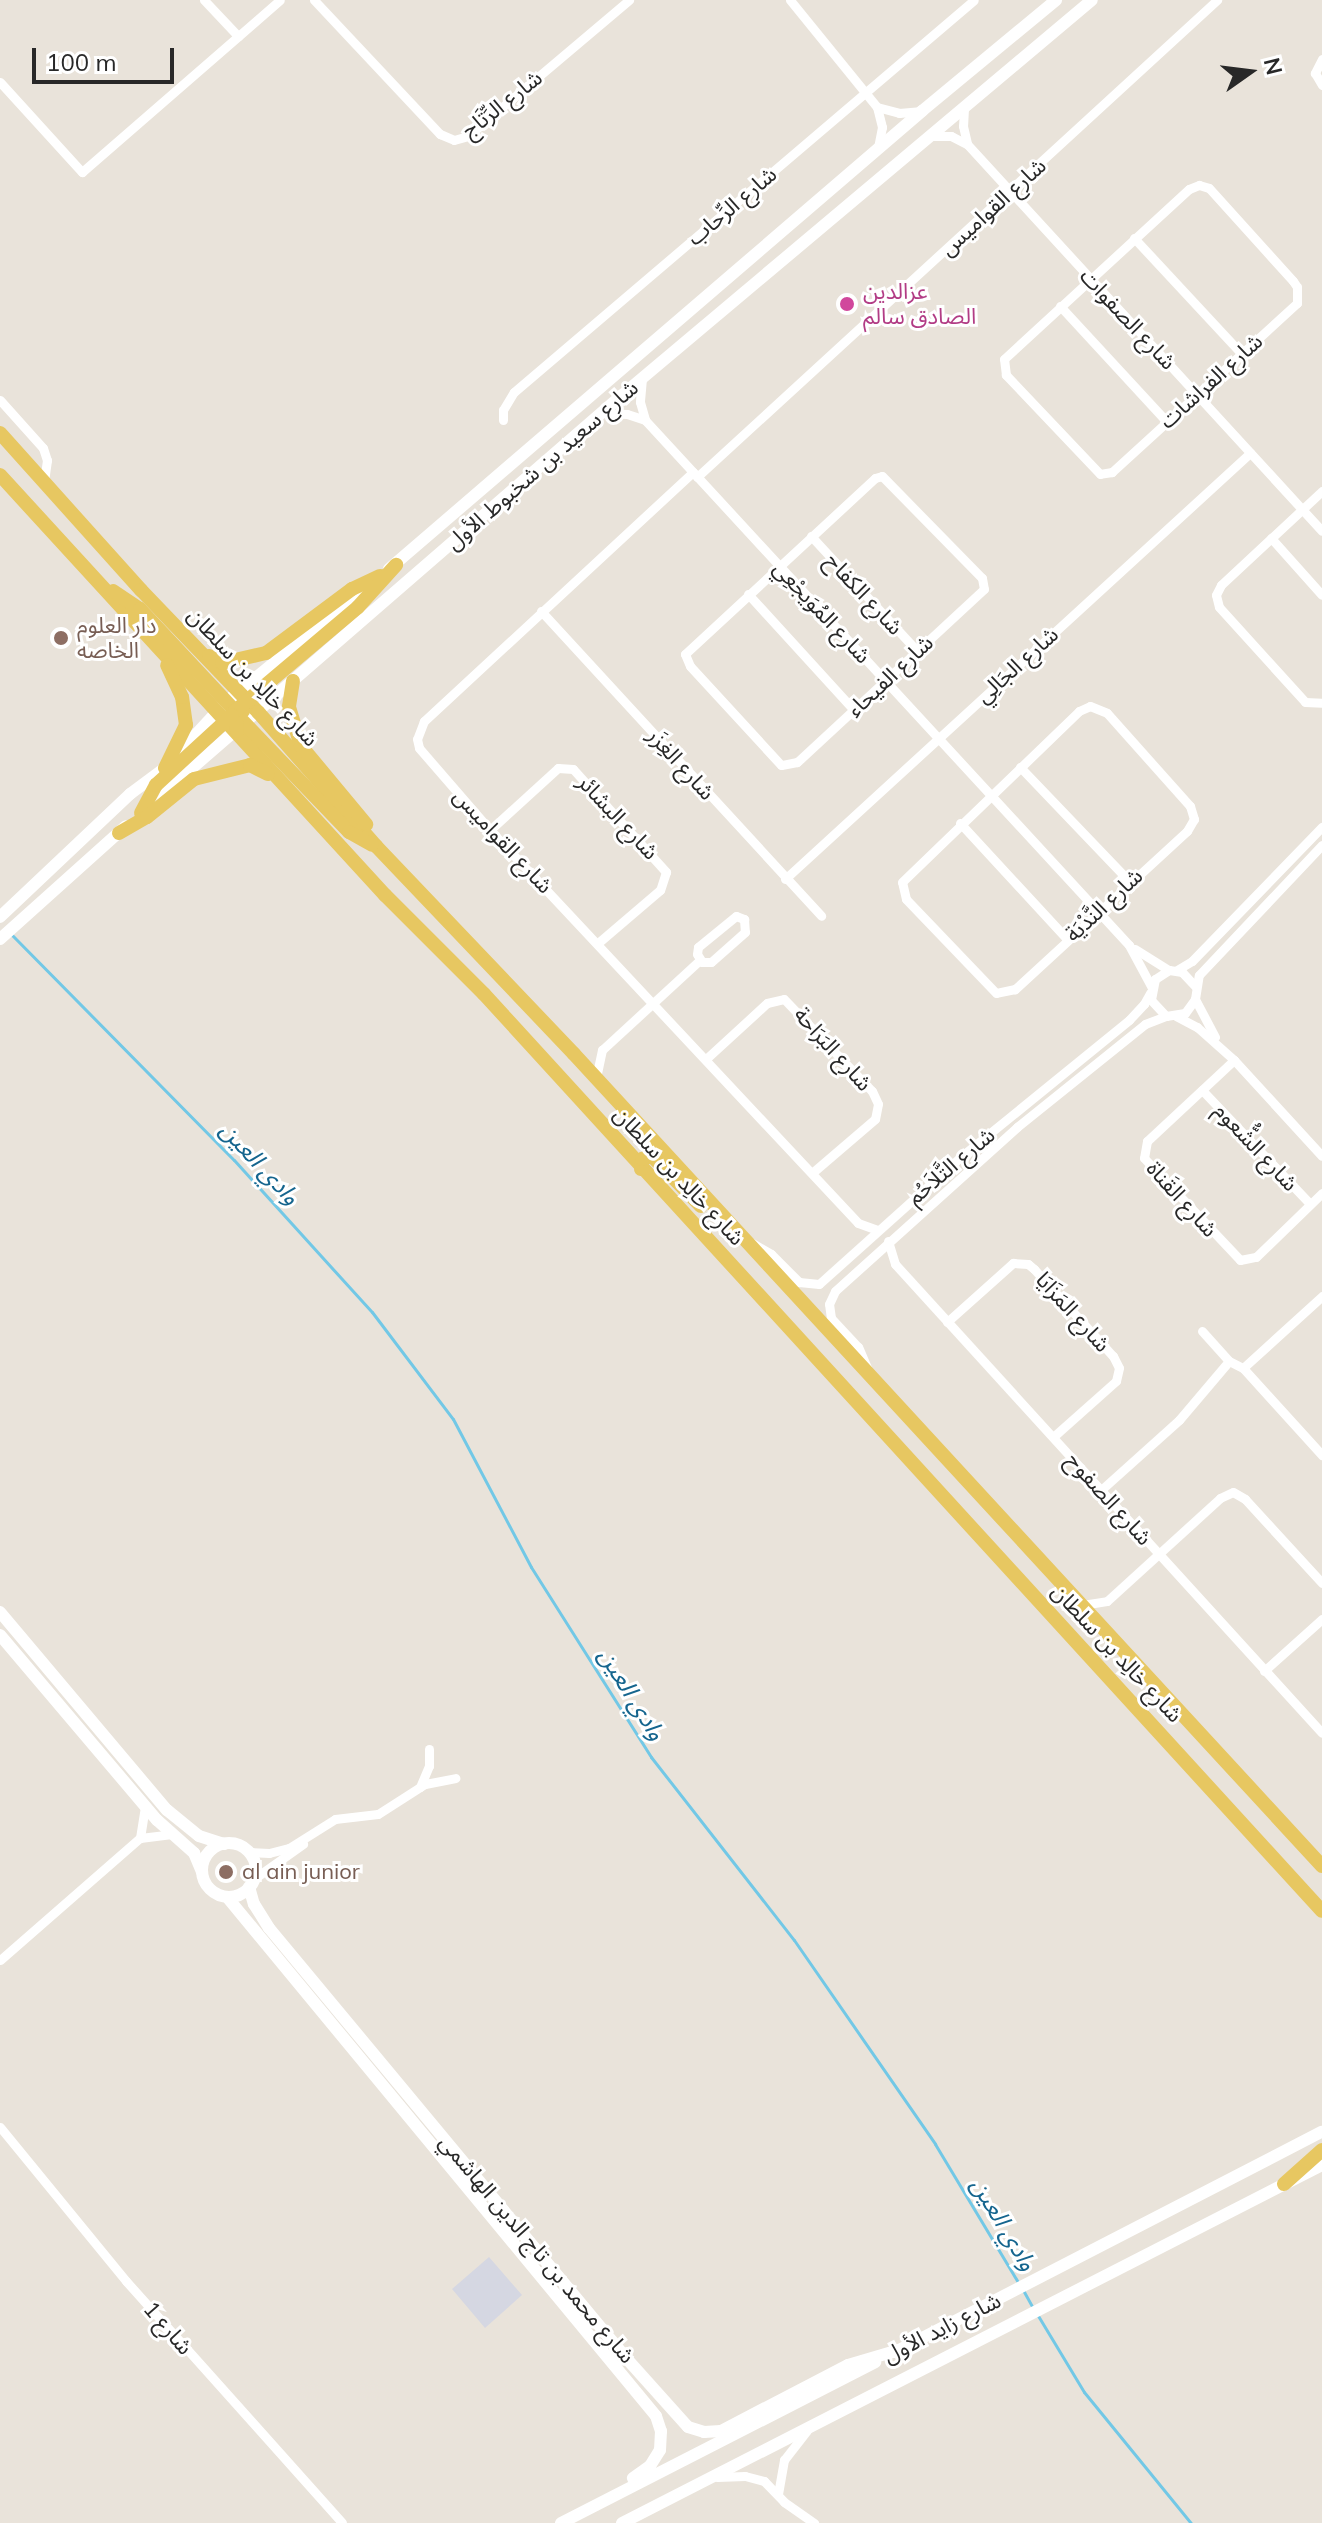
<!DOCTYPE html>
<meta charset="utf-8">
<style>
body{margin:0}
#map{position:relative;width:1322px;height:2523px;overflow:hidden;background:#e9e3da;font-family:Mulish,"Noto Sans Arabic",sans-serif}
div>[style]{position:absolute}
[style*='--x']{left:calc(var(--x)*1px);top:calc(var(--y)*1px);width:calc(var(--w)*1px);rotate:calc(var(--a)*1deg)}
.airport>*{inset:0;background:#d5d7e2}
.stream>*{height:3px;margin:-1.5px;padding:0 1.5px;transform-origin:1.5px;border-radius:1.5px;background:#72c8e6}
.street>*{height:9px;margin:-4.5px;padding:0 4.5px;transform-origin:4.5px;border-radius:4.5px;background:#fff}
.secondary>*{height:12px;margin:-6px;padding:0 6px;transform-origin:6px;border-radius:6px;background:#fff}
.secondary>.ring{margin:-6px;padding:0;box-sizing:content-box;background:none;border:12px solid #fff;border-radius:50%}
.primary>*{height:14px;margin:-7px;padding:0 7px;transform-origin:7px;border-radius:7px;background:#e7c761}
.dots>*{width:22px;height:22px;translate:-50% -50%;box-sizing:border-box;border:4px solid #fff;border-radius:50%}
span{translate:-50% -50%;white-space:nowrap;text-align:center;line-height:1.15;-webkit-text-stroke:6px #fff;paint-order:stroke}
.street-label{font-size:22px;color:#282828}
.hotel-label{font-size:22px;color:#b23c85}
.left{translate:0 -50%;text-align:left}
.education-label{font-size:22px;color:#785e54}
.water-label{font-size:24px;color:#15658e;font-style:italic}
.north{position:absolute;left:1210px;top:32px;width:80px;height:80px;-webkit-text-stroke:6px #fff;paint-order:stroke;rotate:76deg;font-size:22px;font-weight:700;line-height:32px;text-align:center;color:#282828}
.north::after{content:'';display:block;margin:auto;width:28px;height:36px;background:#282828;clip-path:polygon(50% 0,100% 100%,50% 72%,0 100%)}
.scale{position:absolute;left:32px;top:48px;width:142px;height:36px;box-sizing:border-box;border:4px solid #282828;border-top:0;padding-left:10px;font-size:24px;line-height:28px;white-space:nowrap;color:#282828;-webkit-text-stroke:6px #fff;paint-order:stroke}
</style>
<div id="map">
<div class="airport">
<i style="clip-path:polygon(489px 2257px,522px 2295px,485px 2328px,452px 2289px)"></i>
</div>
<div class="stream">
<i style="--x:11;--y:934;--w:317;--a:45.4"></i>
<i style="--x:234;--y:1160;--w:205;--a:47.8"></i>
<i style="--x:372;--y:1312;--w:134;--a:52.9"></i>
<i style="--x:453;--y:1419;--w:167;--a:62.2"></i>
<i style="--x:531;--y:1567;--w:225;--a:57.7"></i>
<i style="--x:651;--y:1757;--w:232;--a:52"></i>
<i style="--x:794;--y:1940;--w:248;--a:55.3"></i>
<i style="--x:935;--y:2144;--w:163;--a:59"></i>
<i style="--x:1023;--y:2290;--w:21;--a:61"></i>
<i style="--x:1037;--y:2314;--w:91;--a:58.9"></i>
<i style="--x:1084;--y:2392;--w:169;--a:50.8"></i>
</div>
<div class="street">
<i style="--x:204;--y:0;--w:50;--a:46.6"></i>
<i style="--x:314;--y:0;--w:184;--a:46.8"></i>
<i style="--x:440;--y:134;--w:15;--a:23"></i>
<i style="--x:454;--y:140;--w:15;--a:-16"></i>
<i style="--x:468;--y:136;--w:211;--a:-40.2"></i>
<i style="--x:790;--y:0;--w:138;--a:50.9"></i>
<i style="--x:877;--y:107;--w:21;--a:76"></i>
<i style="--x:882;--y:127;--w:21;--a:101"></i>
<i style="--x:1322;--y:59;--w:16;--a:117"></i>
<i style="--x:1315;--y:73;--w:14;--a:60"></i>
<i style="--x:0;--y:82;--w:122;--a:47.7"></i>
<i style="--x:82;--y:172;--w:262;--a:-41"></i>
<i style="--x:877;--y:107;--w:23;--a:15"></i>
<i style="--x:899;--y:113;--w:23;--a:-5"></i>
<i style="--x:964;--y:108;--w:18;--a:93"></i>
<i style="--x:963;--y:126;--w:18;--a:77"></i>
<i style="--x:930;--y:136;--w:21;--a:0"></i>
<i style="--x:951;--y:136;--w:18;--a:27"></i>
<i style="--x:967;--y:144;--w:525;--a:47.47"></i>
<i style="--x:1199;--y:185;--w:10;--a:17"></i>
<i style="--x:1209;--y:188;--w:125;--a:47.9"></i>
<i style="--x:1293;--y:281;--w:7;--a:56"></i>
<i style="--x:1297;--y:287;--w:16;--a:90"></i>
<i style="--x:1297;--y:303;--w:251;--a:137.6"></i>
<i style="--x:1112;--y:472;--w:12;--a:171"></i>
<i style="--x:1100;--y:474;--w:137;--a:-133.5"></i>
<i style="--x:1006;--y:375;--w:16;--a:-97"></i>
<i style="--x:1004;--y:359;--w:251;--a:-42.6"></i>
<i style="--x:1189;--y:189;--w:11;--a:-22"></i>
<i style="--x:1134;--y:238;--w:157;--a:47.1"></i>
<i style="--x:1060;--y:306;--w:156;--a:47.3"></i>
<i style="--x:642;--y:378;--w:24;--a:95"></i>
<i style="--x:640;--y:402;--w:19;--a:74"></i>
<i style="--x:0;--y:400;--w:64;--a:48.1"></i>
<i style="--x:43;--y:448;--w:13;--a:72"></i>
<i style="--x:47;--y:460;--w:21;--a:98"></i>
<i style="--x:601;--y:413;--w:26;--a:2"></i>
<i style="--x:627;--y:414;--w:19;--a:18"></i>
<i style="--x:645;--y:420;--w:714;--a:47.33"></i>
<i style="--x:1129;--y:945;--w:47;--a:61.8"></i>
<i style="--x:503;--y:420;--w:10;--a:-90"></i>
<i style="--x:503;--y:410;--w:21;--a:-59"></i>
<i style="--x:514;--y:392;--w:604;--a:-40.44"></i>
<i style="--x:693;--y:472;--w:367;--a:137.2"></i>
<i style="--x:424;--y:721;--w:19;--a:111"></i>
<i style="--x:417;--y:739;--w:9;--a:77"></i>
<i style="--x:419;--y:748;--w:108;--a:49.1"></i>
<i style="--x:490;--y:830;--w:538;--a:46.88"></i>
<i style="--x:858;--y:1223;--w:20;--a:20"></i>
<i style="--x:882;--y:476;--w:143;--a:45.6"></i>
<i style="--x:982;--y:578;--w:11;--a:80"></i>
<i style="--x:984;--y:589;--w:255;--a:137.2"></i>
<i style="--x:797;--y:762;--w:16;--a:169"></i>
<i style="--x:781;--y:765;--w:134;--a:-132.6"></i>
<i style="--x:690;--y:666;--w:13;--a:-113"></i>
<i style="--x:685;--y:654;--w:259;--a:-42.8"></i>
<i style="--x:875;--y:478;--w:7;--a:-16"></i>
<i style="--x:697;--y:477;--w:706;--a:-42.53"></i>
<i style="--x:1322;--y:491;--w:138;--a:137.1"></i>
<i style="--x:1221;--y:585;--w:11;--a:117"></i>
<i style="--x:1216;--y:595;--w:12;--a:76"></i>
<i style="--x:1219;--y:607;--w:128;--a:47.8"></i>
<i style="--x:1305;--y:702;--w:17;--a:3"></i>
<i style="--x:811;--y:536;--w:156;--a:47.3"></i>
<i style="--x:1271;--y:538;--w:76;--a:48.2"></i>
<i style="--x:748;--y:594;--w:156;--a:47.6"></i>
<i style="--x:541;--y:611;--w:414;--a:47.4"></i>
<i style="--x:1090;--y:706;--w:18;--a:22"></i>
<i style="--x:1107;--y:713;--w:125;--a:48.3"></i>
<i style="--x:1190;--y:806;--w:14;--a:73"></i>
<i style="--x:1194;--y:819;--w:14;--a:120"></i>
<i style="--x:1187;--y:831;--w:234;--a:137.4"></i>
<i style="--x:1015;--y:989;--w:19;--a:168"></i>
<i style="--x:996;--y:993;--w:130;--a:-133.8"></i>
<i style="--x:906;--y:899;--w:17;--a:-103"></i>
<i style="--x:902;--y:882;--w:246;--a:-44"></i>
<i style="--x:1079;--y:711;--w:12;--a:-24"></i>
<i style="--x:1020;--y:767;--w:158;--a:46.3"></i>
<i style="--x:960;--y:823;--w:158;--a:47.3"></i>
<i style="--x:490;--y:830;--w:92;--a:-42.4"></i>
<i style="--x:558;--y:768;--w:15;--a:4"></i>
<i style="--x:573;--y:769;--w:139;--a:47.9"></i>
<i style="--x:666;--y:872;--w:19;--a:108"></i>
<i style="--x:660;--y:890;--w:82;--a:139.5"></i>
<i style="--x:785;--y:879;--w:631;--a:-42.49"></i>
<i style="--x:736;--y:916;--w:9;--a:21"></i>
<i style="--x:744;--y:919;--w:13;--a:86"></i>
<i style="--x:745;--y:932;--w:45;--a:138.6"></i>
<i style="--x:711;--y:962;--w:9;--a:180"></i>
<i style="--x:702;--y:962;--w:9;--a:-122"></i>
<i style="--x:697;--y:954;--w:7;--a:-82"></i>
<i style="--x:698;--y:947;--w:49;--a:-39.2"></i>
<i style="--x:1135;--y:949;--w:40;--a:32"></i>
<i style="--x:1177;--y:970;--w:17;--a:-31"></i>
<i style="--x:1192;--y:961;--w:187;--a:-45.9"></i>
<i style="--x:1195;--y:986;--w:19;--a:-133"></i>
<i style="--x:1182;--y:972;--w:13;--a:-171"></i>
<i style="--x:1169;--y:970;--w:17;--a:147"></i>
<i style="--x:1155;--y:979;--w:21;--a:101"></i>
<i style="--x:1151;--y:1000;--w:22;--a:47"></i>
<i style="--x:1166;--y:1016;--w:19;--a:-9"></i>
<i style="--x:1185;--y:1013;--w:17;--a:-54"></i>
<i style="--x:1195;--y:999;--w:24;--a:-81"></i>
<i style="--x:1199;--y:975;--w:179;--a:-46.6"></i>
<i style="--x:1195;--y:999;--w:43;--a:62.2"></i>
<i style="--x:1176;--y:1016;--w:24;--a:28"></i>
<i style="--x:1197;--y:1027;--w:50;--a:41.7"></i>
<i style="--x:1234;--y:1060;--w:130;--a:47.5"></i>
<i style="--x:707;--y:1058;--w:81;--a:-42.5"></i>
<i style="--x:767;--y:1003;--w:17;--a:-13"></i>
<i style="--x:784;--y:999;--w:127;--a:46.3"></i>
<i style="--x:872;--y:1091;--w:14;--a:65"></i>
<i style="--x:878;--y:1104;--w:15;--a:101"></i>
<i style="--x:875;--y:1119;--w:83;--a:139.4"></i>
<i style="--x:1234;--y:1060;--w:119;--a:137"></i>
<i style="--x:1147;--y:1141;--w:17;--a:100"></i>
<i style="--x:1144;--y:1158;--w:140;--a:46.7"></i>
<i style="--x:1240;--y:1260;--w:16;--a:-11"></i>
<i style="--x:1256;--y:1257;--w:92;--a:-44.1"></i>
<i style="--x:596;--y:1078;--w:29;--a:-78"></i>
<i style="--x:602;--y:1050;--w:133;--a:-42.6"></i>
<i style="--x:1202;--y:1090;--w:157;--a:46.5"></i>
<i style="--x:888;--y:1241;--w:24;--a:73"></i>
<i style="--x:895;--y:1264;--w:634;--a:47.68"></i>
<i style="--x:752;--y:1243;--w:22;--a:30"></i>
<i style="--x:771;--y:1254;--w:40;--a:45"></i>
<i style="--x:799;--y:1282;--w:20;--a:6"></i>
<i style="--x:819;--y:1284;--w:193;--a:-41.9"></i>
<i style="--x:963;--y:1155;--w:214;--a:-39.1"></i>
<i style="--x:1129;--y:1020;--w:22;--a:-47"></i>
<i style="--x:1144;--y:1004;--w:13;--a:-61"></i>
<i style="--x:947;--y:1322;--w:89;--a:-41.8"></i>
<i style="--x:1013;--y:1263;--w:15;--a:4"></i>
<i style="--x:1028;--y:1264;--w:8;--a:40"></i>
<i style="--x:1034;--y:1269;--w:118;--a:47.8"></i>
<i style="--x:1113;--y:1356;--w:13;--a:63"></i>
<i style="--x:1119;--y:1368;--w:13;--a:103"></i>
<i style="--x:1116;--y:1381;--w:84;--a:138.4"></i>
<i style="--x:1202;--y:1331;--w:40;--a:48"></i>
<i style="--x:1229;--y:1361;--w:16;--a:27"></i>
<i style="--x:1243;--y:1368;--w:118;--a:47.8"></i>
<i style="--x:1243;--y:1368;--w:107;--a:-42.3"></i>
<i style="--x:868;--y:1370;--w:25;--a:-113"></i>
<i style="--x:858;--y:1347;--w:40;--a:-133"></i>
<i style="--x:831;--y:1318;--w:14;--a:-98"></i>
<i style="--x:829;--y:1304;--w:14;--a:-65"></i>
<i style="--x:835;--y:1291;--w:245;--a:-42"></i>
<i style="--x:1017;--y:1127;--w:164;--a:-38.8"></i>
<i style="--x:1145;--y:1024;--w:22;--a:-21"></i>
<i style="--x:1101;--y:1490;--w:105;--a:-41.9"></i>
<i style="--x:1179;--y:1420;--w:77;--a:-49.7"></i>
<i style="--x:1082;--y:1605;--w:25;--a:-9"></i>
<i style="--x:1107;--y:1601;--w:153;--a:-42.3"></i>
<i style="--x:1220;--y:1498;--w:14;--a:-25"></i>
<i style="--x:1233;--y:1492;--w:14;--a:30"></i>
<i style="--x:1245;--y:1499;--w:114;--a:47.5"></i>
<i style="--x:1264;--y:1671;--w:78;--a:-41.9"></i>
<i style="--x:420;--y:1787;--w:23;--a:-67"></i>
<i style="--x:429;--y:1766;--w:17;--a:-90"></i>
<i style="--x:140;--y:1838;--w:32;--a:-81"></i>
<i style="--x:249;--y:1852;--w:20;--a:3"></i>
<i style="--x:269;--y:1853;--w:21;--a:-14"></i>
<i style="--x:289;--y:1848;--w:54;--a:-32.2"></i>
<i style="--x:335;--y:1819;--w:43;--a:-6.6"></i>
<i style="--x:378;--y:1814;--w:56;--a:-32.6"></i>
<i style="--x:425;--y:1784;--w:31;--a:-11"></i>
<i style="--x:255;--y:1878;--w:59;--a:-35.3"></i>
<i style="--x:0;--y:1960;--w:186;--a:-41.1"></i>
<i style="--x:140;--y:1838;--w:32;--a:-7"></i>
<i style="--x:0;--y:2127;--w:199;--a:50.7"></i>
<i style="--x:126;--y:2281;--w:324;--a:48.2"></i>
<i style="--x:717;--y:2477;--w:28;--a:-2"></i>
<i style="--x:745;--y:2476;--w:20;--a:15"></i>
<i style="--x:764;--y:2481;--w:29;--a:46"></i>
<i style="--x:784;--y:2502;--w:37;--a:35"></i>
<i style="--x:778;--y:2494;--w:35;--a:-80"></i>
<i style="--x:784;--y:2460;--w:37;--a:-52"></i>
</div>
<div class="secondary">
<i style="--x:389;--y:569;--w:703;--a:-40.67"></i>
<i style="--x:922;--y:111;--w:174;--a:-39.6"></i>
<i style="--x:146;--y:808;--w:629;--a:-40.94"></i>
<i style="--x:621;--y:396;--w:615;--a:-40.06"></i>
<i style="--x:0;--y:917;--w:179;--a:-43.4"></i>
<i style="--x:130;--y:794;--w:44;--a:-36.6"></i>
<i style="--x:165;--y:768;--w:90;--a:-47.3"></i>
<i style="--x:226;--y:702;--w:188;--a:-39.2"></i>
<i style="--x:0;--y:939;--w:169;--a:-41.9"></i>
<i style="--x:0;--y:1612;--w:259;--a:49.9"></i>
<i style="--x:167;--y:1810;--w:41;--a:39.1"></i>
<i style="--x:199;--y:1836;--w:26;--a:18"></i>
<i style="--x:0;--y:1635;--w:243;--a:49.7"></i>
<i style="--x:157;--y:1820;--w:50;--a:41.7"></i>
<i style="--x:194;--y:1853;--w:21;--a:67"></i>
<i class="ring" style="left:202px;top:1843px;width:42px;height:42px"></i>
<i style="--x:249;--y:1887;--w:18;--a:74"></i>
<i style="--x:254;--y:1904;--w:28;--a:58"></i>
<i style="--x:269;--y:1928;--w:560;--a:50.29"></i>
<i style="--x:627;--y:2359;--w:91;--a:48.1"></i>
<i style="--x:688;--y:2427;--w:17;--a:17"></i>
<i style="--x:704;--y:2432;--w:17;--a:-3"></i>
<i style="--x:721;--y:2431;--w:143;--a:-27.5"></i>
<i style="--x:848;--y:2365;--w:53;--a:-16.4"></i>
<i style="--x:227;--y:1897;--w:673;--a:50.42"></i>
<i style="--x:656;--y:2416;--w:16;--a:72"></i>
<i style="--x:661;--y:2431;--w:19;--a:93"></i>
<i style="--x:660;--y:2450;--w:19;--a:122"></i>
<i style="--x:650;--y:2466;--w:21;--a:145"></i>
<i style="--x:895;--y:2352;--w:480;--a:-27.3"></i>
<i style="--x:561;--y:2523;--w:353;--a:-27.1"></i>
<i style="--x:622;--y:2523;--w:786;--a:-27.09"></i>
</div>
<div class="primary">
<i style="--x:0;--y:433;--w:211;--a:48.1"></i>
<i style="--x:141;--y:590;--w:169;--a:46.2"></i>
<i style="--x:258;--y:712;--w:179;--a:48.6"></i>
<i style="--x:376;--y:846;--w:287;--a:46.4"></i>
<i style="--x:574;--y:1054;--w:1104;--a:47.35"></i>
<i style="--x:0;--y:475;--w:570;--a:47.49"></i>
<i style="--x:385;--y:895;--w:140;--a:45"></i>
<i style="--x:484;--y:994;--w:1242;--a:47.58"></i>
<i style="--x:113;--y:591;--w:32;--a:34"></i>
<i style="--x:140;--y:609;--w:139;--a:47"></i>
<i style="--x:235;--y:711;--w:8;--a:0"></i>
<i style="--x:209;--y:656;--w:15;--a:28"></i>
<i style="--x:222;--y:663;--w:45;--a:-12.8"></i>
<i style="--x:266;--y:653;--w:107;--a:-36.7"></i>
<i style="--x:352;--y:589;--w:31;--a:-25"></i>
<i style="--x:293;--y:681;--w:26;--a:99"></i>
<i style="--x:289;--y:707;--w:41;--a:72.9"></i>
<i style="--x:301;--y:746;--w:102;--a:50.2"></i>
<i style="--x:233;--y:711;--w:168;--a:46.2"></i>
<i style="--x:349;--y:832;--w:26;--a:29"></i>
<i style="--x:237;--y:731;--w:20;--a:-96"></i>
<i style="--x:235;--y:711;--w:161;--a:-40.2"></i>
<i style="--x:358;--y:607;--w:57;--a:-47.9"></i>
<i style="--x:165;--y:768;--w:48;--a:-64"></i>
<i style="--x:186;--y:725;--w:28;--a:-98"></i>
<i style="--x:182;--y:697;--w:35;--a:-115"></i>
<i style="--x:141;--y:813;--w:32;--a:-62"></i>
<i style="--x:156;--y:785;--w:103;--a:-42.6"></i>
<i style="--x:119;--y:833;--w:32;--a:-30"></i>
<i style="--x:147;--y:817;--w:60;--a:-39"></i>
<i style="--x:194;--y:779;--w:58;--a:-14"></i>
<i style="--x:250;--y:765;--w:20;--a:27"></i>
<i style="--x:641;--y:1169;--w:10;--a:-84"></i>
<i style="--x:642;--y:1159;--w:10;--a:-17"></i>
<i style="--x:652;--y:1156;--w:70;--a:45.6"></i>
<i style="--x:1284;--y:2184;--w:51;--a:-41.8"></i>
</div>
<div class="dots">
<i style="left:847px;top:304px;background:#d1479c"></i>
<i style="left:61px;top:638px;background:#8d6e63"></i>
<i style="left:226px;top:1872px;background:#8d6e63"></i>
</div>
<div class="street-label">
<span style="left:502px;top:104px;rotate:-38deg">شارع الرِّتَاج</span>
<span style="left:732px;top:206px;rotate:-40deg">شارع الرِّحاب</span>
<span style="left:993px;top:207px;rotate:-42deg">شارع القواميس</span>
<span style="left:1128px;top:319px;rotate:47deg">شارع الصفوات</span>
<span style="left:1211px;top:381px;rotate:-42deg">شارع الفراشات</span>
<span style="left:542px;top:465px;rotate:-41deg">شارع سعيد بن شخبوط الأول</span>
<span style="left:864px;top:594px;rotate:47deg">شارع الكفاح</span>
<span style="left:822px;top:612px;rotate:47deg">شارع المُوَيجْعِي</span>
<span style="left:1017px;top:665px;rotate:-42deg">شارع الجَالِي</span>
<span style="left:890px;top:676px;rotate:-43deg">شارع الفيحاء</span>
<span style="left:253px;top:677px;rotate:47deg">شارع خالِد بن سلطان</span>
<span style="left:681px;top:764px;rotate:48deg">شارع الغِزَر</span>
<span style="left:618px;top:817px;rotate:47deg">شارع البشائر</span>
<span style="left:503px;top:841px;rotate:47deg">شارع القواميس</span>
<span style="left:1104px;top:905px;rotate:-43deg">شارع النَّدْيَة</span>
<span style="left:833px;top:1049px;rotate:48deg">شارع البَرَاحة</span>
<span style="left:1256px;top:1147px;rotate:47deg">شارع الشُّعوم</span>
<span style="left:951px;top:1166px;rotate:-40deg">شارع التَّلاَحُم</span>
<span style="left:679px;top:1176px;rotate:47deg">شارع خالِد بن سلطان</span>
<span style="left:1182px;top:1199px;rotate:48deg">شارع القَناة</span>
<span style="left:1073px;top:1312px;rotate:48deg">شارع المَزَايَا</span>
<span style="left:1109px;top:1499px;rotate:48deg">شارع الصفوح</span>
<span style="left:1117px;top:1653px;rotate:47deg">شارع خالِد بن سلطان</span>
<span style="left:537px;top:2249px;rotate:50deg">شارع محمد بن تاج الدين الهاشمي</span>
<span style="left:168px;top:2328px;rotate:49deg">شارع 1</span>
<span style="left:942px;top:2328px;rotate:-27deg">شارع زايد الأول</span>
</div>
<div class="hotel-label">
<span class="left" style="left:863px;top:304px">عزالدين<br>الصادق سالم</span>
</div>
<div class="education-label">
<span class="left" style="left:77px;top:638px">دار العلوم<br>الخاصه</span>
<span class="left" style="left:242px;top:1872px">al ain junior</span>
</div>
<div class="water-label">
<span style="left:260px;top:1163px;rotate:47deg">وادي العين</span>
<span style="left:632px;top:1694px;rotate:58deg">وادي العين</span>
<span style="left:1004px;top:2224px;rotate:59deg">وادي العين</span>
</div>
<div class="north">N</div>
<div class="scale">100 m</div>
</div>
